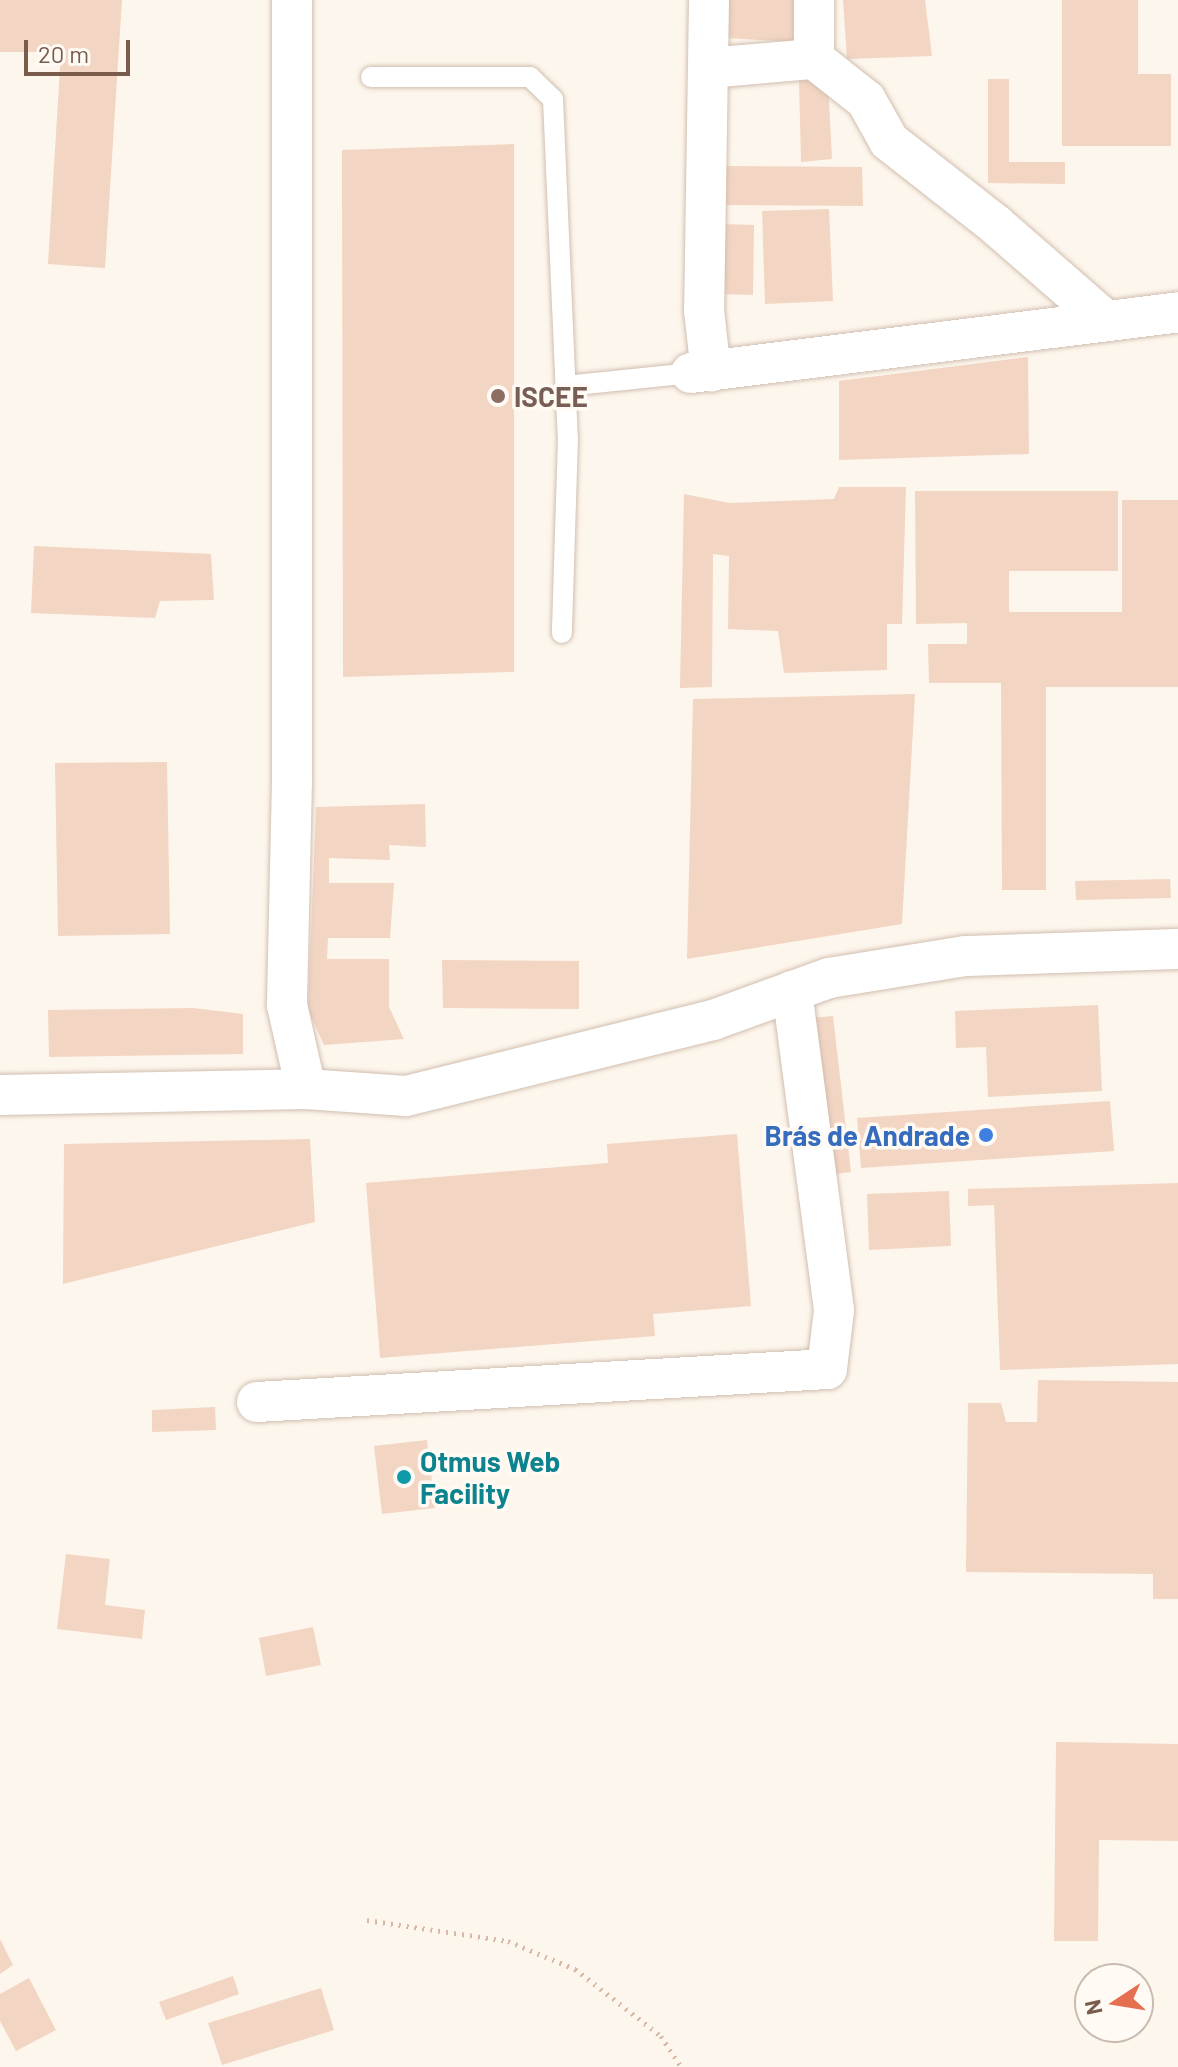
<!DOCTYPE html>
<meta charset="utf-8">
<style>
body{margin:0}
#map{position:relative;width:1178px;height:2067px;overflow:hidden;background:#fdf6ec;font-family:Barlow,sans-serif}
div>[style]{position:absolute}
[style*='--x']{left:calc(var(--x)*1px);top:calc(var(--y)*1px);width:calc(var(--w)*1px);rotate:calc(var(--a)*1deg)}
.building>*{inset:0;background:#f3d5c3}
.path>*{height:5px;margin-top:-2.5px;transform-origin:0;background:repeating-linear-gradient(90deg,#d9b8a5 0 2px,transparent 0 8px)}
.roads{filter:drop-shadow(0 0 2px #d1beb0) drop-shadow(0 0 2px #d1beb0)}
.lane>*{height:20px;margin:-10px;padding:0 10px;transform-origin:10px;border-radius:10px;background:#fff}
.street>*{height:40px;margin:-20px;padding:0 20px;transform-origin:20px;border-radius:20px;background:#fff}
.dots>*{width:22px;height:22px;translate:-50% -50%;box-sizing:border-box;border:4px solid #fffaf3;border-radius:50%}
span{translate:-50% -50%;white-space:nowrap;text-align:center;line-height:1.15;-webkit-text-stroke:7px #fffaf3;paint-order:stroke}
.education-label{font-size:28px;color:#785e54;font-weight:700}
.left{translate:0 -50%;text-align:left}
.shop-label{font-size:28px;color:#366cbe;font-weight:700}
.right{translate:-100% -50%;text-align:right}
.culture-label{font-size:28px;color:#0d838f;font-weight:700}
.north{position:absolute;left:1074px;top:1963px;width:80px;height:80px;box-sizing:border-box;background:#fffaf3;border:2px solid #cabbb1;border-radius:50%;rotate:258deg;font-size:22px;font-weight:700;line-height:32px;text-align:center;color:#7a5c4d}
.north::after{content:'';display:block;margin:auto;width:28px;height:36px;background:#e76f51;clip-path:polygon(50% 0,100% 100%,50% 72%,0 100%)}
.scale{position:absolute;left:24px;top:40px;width:106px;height:36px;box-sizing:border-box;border:4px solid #7a5c4d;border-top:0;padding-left:10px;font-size:24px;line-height:28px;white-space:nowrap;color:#7a5c4d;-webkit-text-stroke:6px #fffaf3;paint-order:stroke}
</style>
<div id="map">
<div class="building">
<i style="clip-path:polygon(0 0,122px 0,105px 268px,48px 264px,61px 52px,0 52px)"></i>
<i style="clip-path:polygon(727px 0,811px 0,810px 43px,727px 38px)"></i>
<i style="clip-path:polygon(843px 0,925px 0,932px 56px,847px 59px)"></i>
<i style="clip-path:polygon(1062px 0,1138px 0,1138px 74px,1171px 74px,1171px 146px,1062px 146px)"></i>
<i style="clip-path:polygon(799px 78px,828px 82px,832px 159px,801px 162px)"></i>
<i style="clip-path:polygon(988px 79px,1009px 79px,1009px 162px,1065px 162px,1065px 184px,988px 183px)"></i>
<i style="clip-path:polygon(514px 144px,514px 672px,343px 677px,342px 150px)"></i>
<i style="clip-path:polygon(718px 166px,862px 167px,863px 206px,719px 205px)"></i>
<i style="clip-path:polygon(829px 209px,833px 301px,765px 304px,762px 211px)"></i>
<i style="clip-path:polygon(720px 224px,754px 225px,753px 295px,719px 294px)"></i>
<i style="clip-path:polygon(1028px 357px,1029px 454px,839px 460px,839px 381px)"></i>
<i style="clip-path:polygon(839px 487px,906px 487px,902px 624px,887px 624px,887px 670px,784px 673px,778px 631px,728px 629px,729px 556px,713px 554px,712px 687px,680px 688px,684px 494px,729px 503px,834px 499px)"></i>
<i style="clip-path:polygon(915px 491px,1118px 491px,1118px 571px,1009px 571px,1009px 612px,1122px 612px,1122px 500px,1178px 500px,1178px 687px,1046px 687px,1046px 890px,1002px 890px,1001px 683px,929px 683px,928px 644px,967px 644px,967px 623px,916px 624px)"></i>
<i style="clip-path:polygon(34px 546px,211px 554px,214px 600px,160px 601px,155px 618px,31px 613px)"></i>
<i style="clip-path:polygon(915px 694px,902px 924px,687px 959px,693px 699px)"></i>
<i style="clip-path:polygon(167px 762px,170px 934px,58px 936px,55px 763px)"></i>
<i style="clip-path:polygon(425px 804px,426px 847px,389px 845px,390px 860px,329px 858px,329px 883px,394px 883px,390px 938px,328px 938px,327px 959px,389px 959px,389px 1007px,404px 1039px,324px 1045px,308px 1010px,316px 807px)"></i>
<i style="clip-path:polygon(1170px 879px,1171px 898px,1076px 900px,1075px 881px)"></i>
<i style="clip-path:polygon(442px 960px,579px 961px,579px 1009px,443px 1008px)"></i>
<i style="clip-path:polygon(1098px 1005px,1102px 1091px,988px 1097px,986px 1047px,956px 1048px,955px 1011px)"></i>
<i style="clip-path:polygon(193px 1008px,243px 1014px,243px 1054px,49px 1057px,48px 1010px)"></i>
<i style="clip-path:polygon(833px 1016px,851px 1172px,827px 1175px,809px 1018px)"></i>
<i style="clip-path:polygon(1110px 1101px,1114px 1151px,861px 1168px,857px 1118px)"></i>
<i style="clip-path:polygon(737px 1134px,751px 1306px,653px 1314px,655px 1336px,380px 1358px,366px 1183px,608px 1163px,607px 1144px)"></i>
<i style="clip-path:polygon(310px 1139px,315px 1222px,63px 1284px,64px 1144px)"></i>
<i style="clip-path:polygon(1178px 1183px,1178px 1364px,1000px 1370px,994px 1205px,968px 1206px,968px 1189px)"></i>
<i style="clip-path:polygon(949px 1191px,951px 1246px,869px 1250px,867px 1194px)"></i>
<i style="clip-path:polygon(1038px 1380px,1178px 1382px,1178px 1599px,1153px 1599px,1153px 1574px,966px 1572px,968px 1403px,1001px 1403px,1006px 1422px,1037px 1422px)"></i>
<i style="clip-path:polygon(215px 1407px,216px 1430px,152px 1432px,152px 1410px)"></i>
<i style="clip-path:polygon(427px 1440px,435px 1508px,382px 1514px,374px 1446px)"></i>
<i style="clip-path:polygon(66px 1554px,110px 1559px,105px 1605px,145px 1610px,142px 1639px,57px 1629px)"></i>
<i style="clip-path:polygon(313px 1627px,321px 1665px,266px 1676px,259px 1638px)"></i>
<i style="clip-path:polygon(1056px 1742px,1178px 1744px,1178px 1841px,1099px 1840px,1098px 1941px,1054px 1941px)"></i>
<i style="clip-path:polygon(0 1939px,13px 1965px,0 1974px)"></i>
<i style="clip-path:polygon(233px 1976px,239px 1994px,166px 2020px,159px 2002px)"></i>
<i style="clip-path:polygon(29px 1978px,56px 2030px,16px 2051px,0 2021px,0 1994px)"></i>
<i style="clip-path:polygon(321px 1988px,334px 2030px,222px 2065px,208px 2023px)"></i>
</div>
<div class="path">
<i style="--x:367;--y:1920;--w:143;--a:8.5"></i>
<i style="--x:508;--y:1941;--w:73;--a:22.7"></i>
<i style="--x:575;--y:1969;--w:109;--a:37.9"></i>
<i style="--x:661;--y:2036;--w:37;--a:57"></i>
</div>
<div class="roads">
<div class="lane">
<i style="--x:371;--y:77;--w:159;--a:0"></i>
<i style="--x:530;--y:77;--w:32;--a:44"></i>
<i style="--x:553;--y:99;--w:339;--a:87.5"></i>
<i style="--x:568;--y:438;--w:195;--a:91.8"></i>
<i style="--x:566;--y:386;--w:126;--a:-5.9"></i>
</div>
<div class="street">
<i style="--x:292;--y:0;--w:781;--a:90"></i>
<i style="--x:292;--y:781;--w:224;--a:91.3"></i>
<i style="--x:287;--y:1005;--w:86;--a:77.3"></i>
<i style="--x:709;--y:0;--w:310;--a:90.9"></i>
<i style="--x:704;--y:310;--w:62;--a:83.6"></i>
<i style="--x:814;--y:59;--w:59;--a:-90"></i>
<i style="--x:708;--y:68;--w:106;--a:-4.9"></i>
<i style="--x:814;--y:59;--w:66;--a:38.3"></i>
<i style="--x:866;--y:100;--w:47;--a:60.7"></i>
<i style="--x:889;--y:141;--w:136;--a:38.1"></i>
<i style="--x:996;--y:225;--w:146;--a:41.1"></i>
<i style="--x:691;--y:373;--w:491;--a:-7.1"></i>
<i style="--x:0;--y:1095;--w:306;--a:-1.1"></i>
<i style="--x:306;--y:1089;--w:100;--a:4"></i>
<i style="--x:406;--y:1096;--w:316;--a:-13.9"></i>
<i style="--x:713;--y:1020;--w:123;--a:-19.9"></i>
<i style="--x:829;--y:978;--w:138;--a:-9.2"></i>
<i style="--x:965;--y:956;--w:213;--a:-1.9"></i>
<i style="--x:257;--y:1402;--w:571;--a:-3.31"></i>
<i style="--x:827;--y:1369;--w:59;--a:-83.2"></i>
<i style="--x:834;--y:1310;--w:322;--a:-97.5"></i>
</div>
</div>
<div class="dots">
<i style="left:498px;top:396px;background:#8d6e63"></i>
<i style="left:986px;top:1135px;background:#3f7fe0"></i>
<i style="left:404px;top:1477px;background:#0f9aa8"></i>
</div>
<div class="education-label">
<span class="left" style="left:514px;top:396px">ISCEE</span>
</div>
<div class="shop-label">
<span class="right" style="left:970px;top:1135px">Brás de Andrade</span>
</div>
<div class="culture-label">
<span class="left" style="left:420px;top:1477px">Otmus Web<br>Facility</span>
</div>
<div class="north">N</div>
<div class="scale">20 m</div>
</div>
